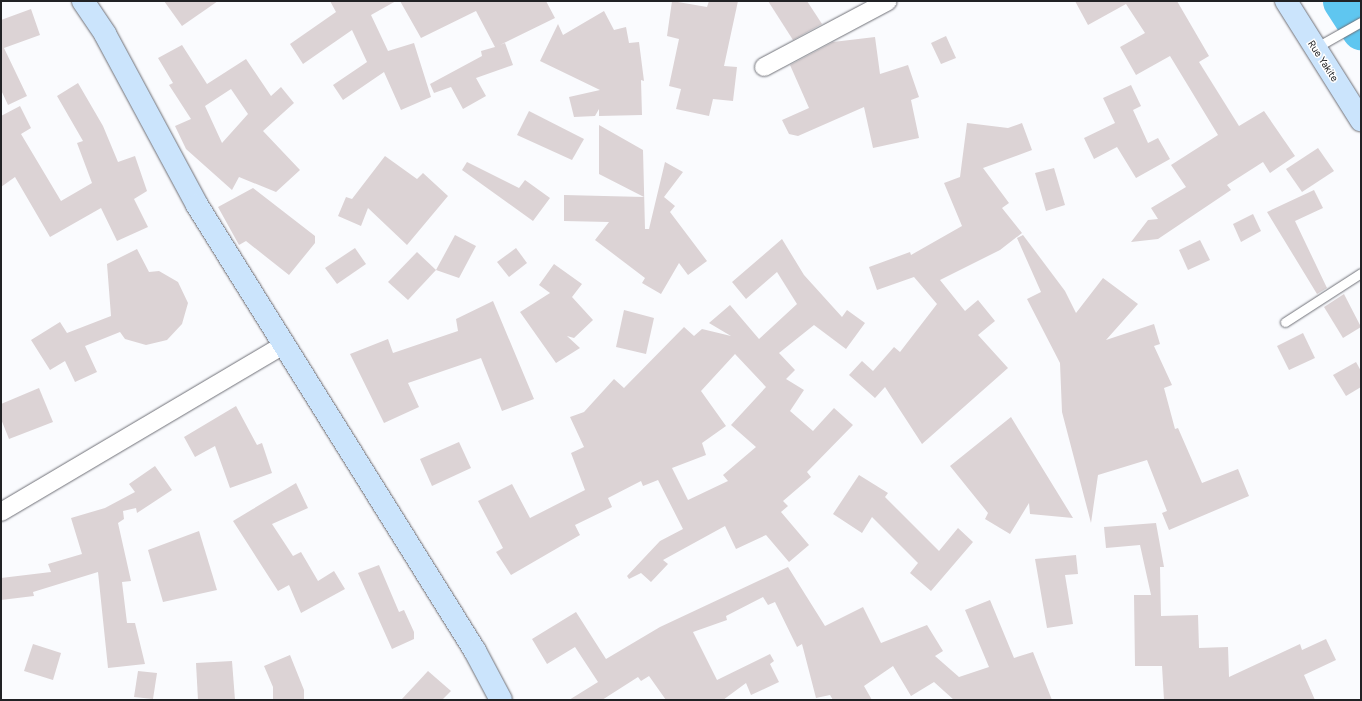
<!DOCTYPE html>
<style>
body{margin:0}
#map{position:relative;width:1362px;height:701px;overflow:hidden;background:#fafbfe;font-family:Figtree,sans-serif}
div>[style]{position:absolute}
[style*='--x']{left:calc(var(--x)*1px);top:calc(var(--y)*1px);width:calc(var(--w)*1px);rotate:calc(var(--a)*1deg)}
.river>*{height:39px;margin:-19.5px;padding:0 19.5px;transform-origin:19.5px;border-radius:19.5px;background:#5fc6f0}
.building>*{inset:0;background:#dcd3d5}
.roads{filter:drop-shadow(0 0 1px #6f7077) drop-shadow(0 0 1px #6f7077)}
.lane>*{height:9px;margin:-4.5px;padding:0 4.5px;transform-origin:4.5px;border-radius:4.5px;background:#fff}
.street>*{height:18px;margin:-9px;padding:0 9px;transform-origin:9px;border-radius:9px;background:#fff}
.secondary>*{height:22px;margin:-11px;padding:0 11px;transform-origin:11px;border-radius:11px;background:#cbe4fc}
span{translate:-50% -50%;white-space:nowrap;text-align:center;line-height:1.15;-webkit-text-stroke:3px #fff;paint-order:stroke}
.street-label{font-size:10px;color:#212225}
.frame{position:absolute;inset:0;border:2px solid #212225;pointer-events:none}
</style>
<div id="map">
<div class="river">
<i style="--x:1342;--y:1;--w:35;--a:57"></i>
</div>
<div class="building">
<i style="clip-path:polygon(164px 1px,218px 1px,182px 26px)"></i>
<i style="clip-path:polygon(330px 1px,396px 1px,371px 15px,388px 51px,414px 43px,431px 97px,401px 110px,384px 72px,343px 100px,333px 85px,367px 62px,352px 30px,303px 64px,290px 44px,336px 12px)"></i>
<i style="clip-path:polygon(400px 1px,546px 1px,555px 18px,500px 45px,505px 43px,513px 65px,476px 78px,486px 96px,463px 109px,451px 87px,434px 93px,430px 84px,482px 56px,481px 51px,495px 47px,476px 11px,421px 38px)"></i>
<i style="clip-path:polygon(672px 1px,707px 7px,709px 1px,738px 1px,724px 66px,737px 67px,733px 101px,713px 99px,709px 116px,676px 109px,681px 89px,669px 86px,679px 39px,667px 36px)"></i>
<i style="clip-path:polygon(768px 1px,807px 1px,822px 24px,793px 40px)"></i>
<i style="clip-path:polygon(1075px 1px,1177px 1px,1209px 56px,1199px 62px,1239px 126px,1264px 111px,1295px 156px,1270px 173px,1263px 162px,1227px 185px,1231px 190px,1158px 239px,1131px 242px,1148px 220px,1158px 219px,1151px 208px,1186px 187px,1171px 165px,1218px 135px,1170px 56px,1136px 75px,1120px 47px,1145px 33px,1126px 4px,1088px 25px)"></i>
<i style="clip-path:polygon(31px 9px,40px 35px,4px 48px,27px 96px,8px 105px,1px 90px,1px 20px)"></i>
<i style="clip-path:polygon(604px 11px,614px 30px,626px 27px,629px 43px,639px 42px,644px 81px,641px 80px,642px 115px,599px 116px,599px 109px,595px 116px,574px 117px,569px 97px,600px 90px,540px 61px,558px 24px,563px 35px)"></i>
<i style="clip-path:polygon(946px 36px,956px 58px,941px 64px,931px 43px)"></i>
<i style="clip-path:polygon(875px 37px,880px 74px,908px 65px,919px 97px,911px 100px,919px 138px,873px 148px,864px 107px,798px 136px,789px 134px,782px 120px,809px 108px,790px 65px,833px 42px)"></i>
<i style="clip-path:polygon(evenodd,182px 45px,207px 84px,246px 59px,271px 96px,281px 87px,294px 103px,263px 131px,300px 170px,276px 192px,239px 177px,232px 190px,186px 149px,175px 126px,191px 119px,169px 85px,173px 83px,158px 58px,182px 45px,231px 89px,248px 114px,222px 143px,205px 106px,231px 89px)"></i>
<i style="clip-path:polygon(78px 83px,103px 126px,118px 162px,135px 156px,147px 191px,134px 199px,148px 227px,117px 241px,101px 208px,50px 237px,15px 177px,1px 187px,1px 116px,20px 106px,31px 128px,21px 134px,61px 201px,92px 183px,77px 143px,83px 141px,57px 96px)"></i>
<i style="clip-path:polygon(1131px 85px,1141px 106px,1133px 110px,1148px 143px,1158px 138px,1170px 159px,1136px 178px,1117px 147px,1094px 159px,1084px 138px,1115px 123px,1103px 98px)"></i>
<i style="clip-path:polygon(529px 111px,584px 139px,572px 160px,517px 135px)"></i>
<i style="clip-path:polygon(967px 123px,1008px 128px,1022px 123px,1032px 150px,983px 168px,1009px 203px,1002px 208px,1022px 233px,1000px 250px,940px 280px,965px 311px,978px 300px,995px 321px,978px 335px,1008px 368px,922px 444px,885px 387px,875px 398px,849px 375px,862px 361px,873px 371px,894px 347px,900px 352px,937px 304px,914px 277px,877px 290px,869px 267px,910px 252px,911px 255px,962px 226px,944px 183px,960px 177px)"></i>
<i style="clip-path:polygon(599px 125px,643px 150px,645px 229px,649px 229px,665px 162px,683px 172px,664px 197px,675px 206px,670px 212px,707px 261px,688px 275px,679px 263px,661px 294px,642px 283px,645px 278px,595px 240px,609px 222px,564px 221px,564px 195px,644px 197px,599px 174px)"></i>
<i style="clip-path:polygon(1318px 148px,1334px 171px,1302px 192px,1286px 169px)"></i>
<i style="clip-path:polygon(385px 156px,417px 179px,423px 173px,448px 196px,407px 245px,368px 208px,361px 226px,338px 216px,346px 197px,352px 199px)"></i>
<i style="clip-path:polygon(467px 162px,519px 188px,525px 180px,550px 198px,533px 221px,462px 170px)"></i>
<i style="clip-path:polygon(1054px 168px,1065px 205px,1046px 211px,1035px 173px)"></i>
<i style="clip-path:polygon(253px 188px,315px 236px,315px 243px,289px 275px,246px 241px,239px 245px,218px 207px)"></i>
<i style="clip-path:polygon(1314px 190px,1323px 208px,1295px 221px,1327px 288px,1317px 294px,1267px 212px)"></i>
<i style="clip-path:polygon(1253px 214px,1261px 231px,1241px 242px,1233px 224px)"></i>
<i style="clip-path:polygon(455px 235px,476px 246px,459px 278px,436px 270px)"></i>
<i style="clip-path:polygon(1023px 235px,1065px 291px,1076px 313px,1103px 278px,1138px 304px,1106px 340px,1154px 324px,1160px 344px,1154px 346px,1172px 385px,1164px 388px,1175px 429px,1178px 428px,1202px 483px,1238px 469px,1249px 496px,1169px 530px,1162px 513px,1167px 511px,1147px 460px,1098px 475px,1091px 523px,1062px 412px,1060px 363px,1027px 299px,1041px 292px,1017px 238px)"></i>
<i style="clip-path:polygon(evenodd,782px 239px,804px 275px,842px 317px,847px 310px,865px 323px,846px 349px,814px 325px,779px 353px,795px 370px,786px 379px,804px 390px,790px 411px,813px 431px,834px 408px,853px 425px,807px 472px,811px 477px,783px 501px,788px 506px,781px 512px,809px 545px,789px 562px,766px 535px,736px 549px,725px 526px,663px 560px,668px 564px,651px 582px,641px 573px,629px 579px,627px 576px,660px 541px,683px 529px,658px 480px,643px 486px,641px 481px,608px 498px,612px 507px,575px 525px,580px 535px,511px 575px,496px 552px,503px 548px,478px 501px,512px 484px,530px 518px,585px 490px,571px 453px,584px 447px,570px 417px,584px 412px,614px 379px,624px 388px,684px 327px,694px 336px,702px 329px,731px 336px,709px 323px,730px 305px,759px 339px,797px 304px,777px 272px,746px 299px,732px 282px,782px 239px,735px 354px,766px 387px,731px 425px,756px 447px,723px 475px,728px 481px,688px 500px,672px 468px,706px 455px,702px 443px,726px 426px,701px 391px,735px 354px)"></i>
<i style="clip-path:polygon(1200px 240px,1210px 260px,1188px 270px,1179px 250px)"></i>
<i style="clip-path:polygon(355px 248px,366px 264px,337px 284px,325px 268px)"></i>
<i style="clip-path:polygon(516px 248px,527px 263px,509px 277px,497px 262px)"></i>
<i style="clip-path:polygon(137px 249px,149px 272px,159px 271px,178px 282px,188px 303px,182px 324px,167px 340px,146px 345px,125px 339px,120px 332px,85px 346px,97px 372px,75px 382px,65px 361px,50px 370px,31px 340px,60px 322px,67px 333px,111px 316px,107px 264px)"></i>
<i style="clip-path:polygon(417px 252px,436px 270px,408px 300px,388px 282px)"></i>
<i style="clip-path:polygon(554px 264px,582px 284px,572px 297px,593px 320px,574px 338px,567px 336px,580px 348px,556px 363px,520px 312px,550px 293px,539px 285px)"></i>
<i style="clip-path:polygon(1344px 294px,1361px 327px,1343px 338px,1324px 307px)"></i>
<i style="clip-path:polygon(493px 301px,534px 399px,502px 411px,481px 358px,408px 383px,419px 407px,384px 423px,350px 354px,388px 339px,393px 353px,458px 331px,456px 319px)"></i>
<i style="clip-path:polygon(624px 310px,654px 318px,646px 354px,616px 347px)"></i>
<i style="clip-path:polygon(1303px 333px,1315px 358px,1289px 370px,1277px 346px)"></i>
<i style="clip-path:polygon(1356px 362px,1361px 371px,1361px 387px,1346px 396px,1333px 375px)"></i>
<i style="clip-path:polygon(39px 388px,53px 422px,9px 439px,1px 419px,1px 404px)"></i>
<i style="clip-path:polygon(236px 406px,257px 445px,262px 443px,272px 473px,230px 488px,215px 446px,195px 457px,184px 437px)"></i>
<i style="clip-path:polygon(1011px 417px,1073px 518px,1030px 514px,1029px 503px,1010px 534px,985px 519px,988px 513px,950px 466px)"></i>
<i style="clip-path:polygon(459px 442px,471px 468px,432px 486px,420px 459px)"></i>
<i style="clip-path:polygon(155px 466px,172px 490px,137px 513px,136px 508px,123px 511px,124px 519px,118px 523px,131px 581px,122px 582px,127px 623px,135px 623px,145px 664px,108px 668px,98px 572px,33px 592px,34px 596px,1px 600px,1px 578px,51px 572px,48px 564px,82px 554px,71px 518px,105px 508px,135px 492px,129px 484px)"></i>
<i style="clip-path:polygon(859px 475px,888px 493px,885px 497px,939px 551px,958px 528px,973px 542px,931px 591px,910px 573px,918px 563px,872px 517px,862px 533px,833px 514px)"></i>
<i style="clip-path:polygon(296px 483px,308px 508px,272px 524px,293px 556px,301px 552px,318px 581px,334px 571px,345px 589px,301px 613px,289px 585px,278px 591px,233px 521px)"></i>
<i style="clip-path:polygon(1156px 523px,1164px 567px,1160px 567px,1161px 616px,1198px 615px,1199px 648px,1228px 647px,1229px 677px,1300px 644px,1302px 650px,1326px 639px,1336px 660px,1304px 675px,1315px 700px,1164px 700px,1162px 666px,1135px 666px,1134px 595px,1151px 595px,1140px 545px,1106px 548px,1104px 527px)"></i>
<i style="clip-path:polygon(199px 531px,217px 590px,163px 602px,148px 550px)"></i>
<i style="clip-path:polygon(1076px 555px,1078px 574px,1065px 575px,1073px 624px,1047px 628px,1035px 559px)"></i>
<i style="clip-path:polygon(379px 565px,399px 612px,404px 610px,414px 632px,414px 639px,392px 649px,358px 573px)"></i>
<i style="clip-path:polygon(788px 567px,825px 626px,863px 607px,881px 643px,927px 625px,943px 651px,935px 656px,959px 677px,989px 667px,965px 610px,990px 600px,1014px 658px,1033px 652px,1052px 700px,954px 700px,934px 682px,911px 696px,893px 666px,864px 686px,872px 700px,833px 700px,830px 695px,816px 698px,802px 644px,797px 647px,775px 602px,768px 605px,763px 597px,726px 616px,727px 620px,693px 632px,717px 680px,770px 654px,774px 661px,770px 664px,779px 682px,751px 695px,746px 683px,723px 700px,666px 700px,649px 676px,641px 681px,638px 677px,602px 700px,569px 700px,598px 682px,575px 647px,547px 664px,532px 639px,576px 612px,606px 659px,660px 627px)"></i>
<i style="clip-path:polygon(33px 644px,61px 653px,53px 680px,24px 671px)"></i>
<i style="clip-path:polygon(290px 655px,304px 690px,304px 700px,273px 700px,273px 687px,264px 666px)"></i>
<i style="clip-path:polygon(232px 661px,235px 700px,198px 700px,196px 663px)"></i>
<i style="clip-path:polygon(138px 671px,157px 673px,153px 699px,134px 697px)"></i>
<i style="clip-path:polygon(428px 671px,451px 691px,442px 700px,401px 700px)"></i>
</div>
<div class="roads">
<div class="lane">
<i style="--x:1315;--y:48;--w:53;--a:-29.5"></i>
<i style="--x:1285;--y:322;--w:90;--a:-32.8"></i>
</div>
<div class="street">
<i style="--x:764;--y:67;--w:140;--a:-28"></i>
<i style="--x:1;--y:512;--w:326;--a:-30.6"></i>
</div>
<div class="secondary">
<i style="--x:83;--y:1;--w:40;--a:56"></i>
<i style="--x:105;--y:34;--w:194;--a:61.7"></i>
<i style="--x:197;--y:205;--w:526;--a:58.06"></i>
<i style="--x:475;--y:651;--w:55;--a:62"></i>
<i style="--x:1286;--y:1;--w:141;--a:57.8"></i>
</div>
</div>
<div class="street-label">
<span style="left:1323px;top:61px;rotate:57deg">Rue Yakite</span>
</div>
<div class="frame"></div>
</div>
